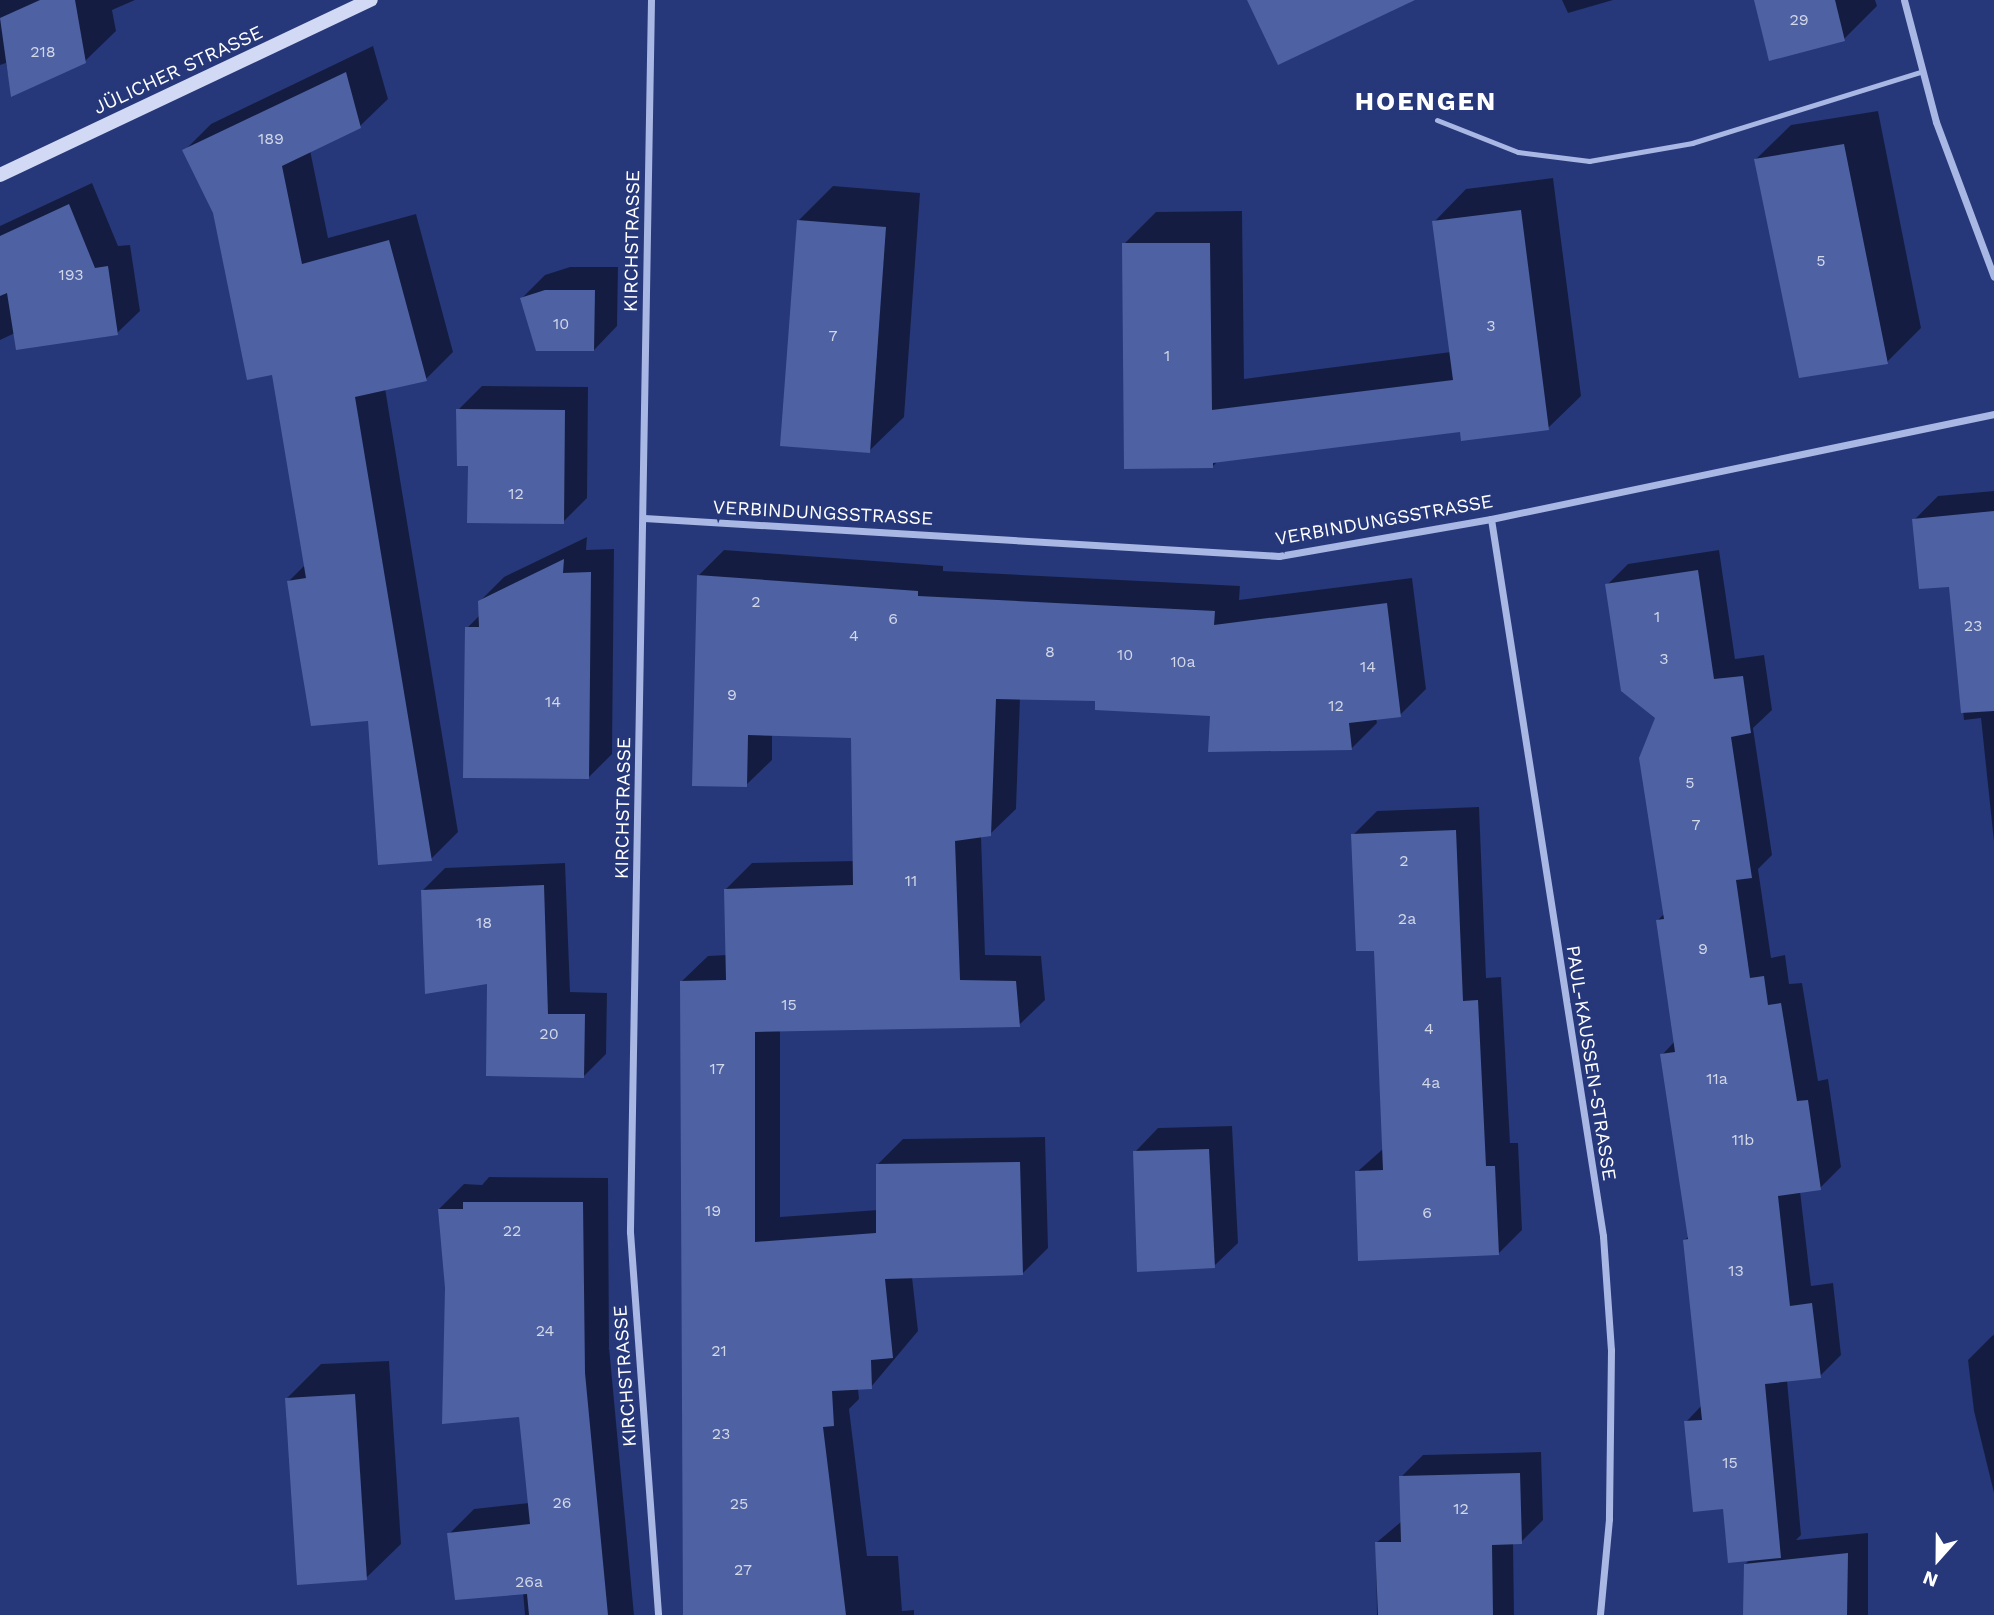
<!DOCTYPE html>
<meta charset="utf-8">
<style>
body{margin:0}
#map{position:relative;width:1994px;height:1615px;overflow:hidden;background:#26387a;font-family:"Work Sans",sans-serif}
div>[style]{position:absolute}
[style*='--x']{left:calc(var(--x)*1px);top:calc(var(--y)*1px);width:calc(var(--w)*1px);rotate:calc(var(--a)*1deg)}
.shadow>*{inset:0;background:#0007}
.building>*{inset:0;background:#4e61a3}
.service>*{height:5px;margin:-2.5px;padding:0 2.5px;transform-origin:2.5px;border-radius:2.5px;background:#a9b7e4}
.minor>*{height:7px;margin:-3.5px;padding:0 3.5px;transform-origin:3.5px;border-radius:3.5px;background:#a9b7e4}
.secondary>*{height:14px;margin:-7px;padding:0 7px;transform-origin:7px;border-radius:7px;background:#d2d9f4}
span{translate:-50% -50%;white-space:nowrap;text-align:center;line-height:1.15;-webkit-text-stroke:7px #26387a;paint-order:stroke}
.number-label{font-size:16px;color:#d3d8e8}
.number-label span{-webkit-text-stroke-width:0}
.street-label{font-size:19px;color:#fff}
.district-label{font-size:26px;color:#fff;font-weight:700;letter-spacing:2px}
.north{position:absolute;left:1903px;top:1524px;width:70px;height:70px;-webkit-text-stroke:5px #26387a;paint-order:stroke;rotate:201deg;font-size:19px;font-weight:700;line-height:28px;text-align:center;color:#fff}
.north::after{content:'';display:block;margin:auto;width:24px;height:32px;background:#fff;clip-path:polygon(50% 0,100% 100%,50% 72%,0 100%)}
</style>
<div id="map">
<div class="shadow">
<i style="clip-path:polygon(0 0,135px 0,112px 10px,116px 31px,85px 61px,12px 95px,6px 63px,0 65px)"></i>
<i style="clip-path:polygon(1562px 0,1613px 0,1568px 13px)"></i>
<i style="clip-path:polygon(1755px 0,1875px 0,1877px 6px,1844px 39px)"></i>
<i style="clip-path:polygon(373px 46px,388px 99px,360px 126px,310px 150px,328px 238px,416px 214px,453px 352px,426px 379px,385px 388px,458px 832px,431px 859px,370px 719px,288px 582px,305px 565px,273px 372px,215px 212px,184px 151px,211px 124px)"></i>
<i style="clip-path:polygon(1878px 111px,1921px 328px,1887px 362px,1756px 159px,1791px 125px)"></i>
<i style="clip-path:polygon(1553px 178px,1581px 396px,1548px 428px,1462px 430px,1218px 461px,1212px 467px,1124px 244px,1156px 212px,1242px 211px,1244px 379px,1451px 352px,1434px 222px,1466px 189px)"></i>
<i style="clip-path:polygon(92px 183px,118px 246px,130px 245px,140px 311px,117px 333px,15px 333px,0 340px,0 226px)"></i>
<i style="clip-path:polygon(833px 186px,920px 193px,904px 417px,869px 451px,798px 221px)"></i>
<i style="clip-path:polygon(570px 267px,618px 267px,617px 326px,594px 350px,522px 298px,545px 275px)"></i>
<i style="clip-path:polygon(482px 386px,588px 387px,587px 498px,563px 522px,469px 464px,458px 410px)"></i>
<i style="clip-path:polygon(1994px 491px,1994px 842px,1981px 718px,1964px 720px,1950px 585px,1914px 520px,1938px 496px)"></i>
<i style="clip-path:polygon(587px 537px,586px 550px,614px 549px,612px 754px,588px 778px,467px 628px,480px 615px,480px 601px,504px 577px)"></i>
<i style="clip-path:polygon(724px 550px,943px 566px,943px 571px,1240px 586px,1239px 600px,1412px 578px,1426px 689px,1400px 715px,1376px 718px,1377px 723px,1351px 749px,1212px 714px,1096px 700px,1020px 698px,1016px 809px,990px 834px,981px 836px,985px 955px,1041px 956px,1045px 1000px,1019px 1025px,780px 1030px,780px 1217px,878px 1210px,877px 1165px,903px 1139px,1045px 1137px,1048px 1248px,1022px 1274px,912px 1277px,918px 1331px,871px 1387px,858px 1388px,859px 1399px,849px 1409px,867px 1556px,898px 1556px,902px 1611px,914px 1610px,914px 1615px,685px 1615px,682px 981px,708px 956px,727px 955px,726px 889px,752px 863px,855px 861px,853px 736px,772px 734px,772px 760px,746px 785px,699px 575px)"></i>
<i style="clip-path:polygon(1719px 550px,1735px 659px,1764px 655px,1772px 710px,1753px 728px,1772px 855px,1758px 869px,1771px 958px,1785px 955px,1789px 984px,1802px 983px,1818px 1081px,1828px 1079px,1841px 1167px,1820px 1188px,1800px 1191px,1811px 1286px,1833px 1283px,1841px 1355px,1820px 1376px,1787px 1380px,1801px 1535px,1796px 1540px,1868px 1533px,1868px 1615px,1745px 1615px,1745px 1564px,1751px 1559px,1686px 1422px,1702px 1405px,1685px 1240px,1689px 1236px,1662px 1055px,1675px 1041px,1658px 920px,1665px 913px,1657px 717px,1607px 585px,1628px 564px)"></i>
<i style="clip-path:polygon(1479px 807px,1486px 978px,1501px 977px,1510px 1143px,1518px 1143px,1522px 1230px,1498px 1254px,1357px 1172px,1384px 1148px,1376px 949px,1353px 835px,1377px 811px)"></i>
<i style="clip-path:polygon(565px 863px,570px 992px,607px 993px,606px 1054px,584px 1076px,488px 982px,423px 890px,445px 868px)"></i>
<i style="clip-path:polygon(1232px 1126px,1238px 1243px,1214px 1266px,1135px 1152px,1158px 1128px)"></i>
<i style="clip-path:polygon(489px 1177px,608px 1178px,609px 1347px,634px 1615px,525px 1615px,523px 1592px,449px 1534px,474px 1509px,529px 1503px,520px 1415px,447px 1287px,439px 1209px,464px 1184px,482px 1185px)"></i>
<i style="clip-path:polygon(1992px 1336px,1994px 1335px,1994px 1493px,1974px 1411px,1968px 1360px)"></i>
<i style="clip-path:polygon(389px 1361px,401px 1544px,366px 1578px,286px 1399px,321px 1364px)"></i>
<i style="clip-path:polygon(1541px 1452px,1543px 1520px,1521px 1542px,1513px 1542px,1514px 1615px,1377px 1615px,1376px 1543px,1402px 1521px,1401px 1477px,1423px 1455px)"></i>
</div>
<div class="building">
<i style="clip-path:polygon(40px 0,75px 0,86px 63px,11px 97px,0 18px)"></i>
<i style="clip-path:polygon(1247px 0,1415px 0,1278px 65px)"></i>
<i style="clip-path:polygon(1754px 0,1835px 0,1845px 41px,1769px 61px)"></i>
<i style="clip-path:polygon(346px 72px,361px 128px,282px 166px,302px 264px,389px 240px,427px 381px,355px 397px,432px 861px,378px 865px,368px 721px,311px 726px,287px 581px,306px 578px,272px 375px,247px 380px,213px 213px,182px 150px)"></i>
<i style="clip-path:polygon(1844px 144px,1888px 364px,1799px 378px,1754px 159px)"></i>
<i style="clip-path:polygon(69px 204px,95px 268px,108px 266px,118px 335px,16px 350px,7px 293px,0 296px,0 236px)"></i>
<i style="clip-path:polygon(1521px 210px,1549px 430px,1461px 441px,1460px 432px,1213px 463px,1213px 468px,1124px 469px,1122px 243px,1210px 243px,1212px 410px,1453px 380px,1432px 221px)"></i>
<i style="clip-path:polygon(797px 220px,886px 227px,870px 453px,780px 446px)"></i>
<i style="clip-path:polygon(545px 290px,595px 290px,594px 351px,536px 351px,520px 298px)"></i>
<i style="clip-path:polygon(456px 409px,565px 410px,564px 524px,467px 523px,468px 466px,457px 466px)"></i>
<i style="clip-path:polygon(1994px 511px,1994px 711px,1961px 713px,1949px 587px,1919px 589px,1912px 519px)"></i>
<i style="clip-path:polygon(564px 559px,563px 573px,591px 572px,589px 779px,463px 778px,465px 627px,479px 627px,478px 601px)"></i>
<i style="clip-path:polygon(1698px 570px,1714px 679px,1743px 676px,1751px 733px,1731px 737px,1752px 878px,1736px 880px,1750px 978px,1764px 976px,1768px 1005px,1781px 1003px,1797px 1101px,1808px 1100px,1821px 1190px,1778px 1196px,1790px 1306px,1812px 1303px,1821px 1378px,1765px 1384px,1781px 1558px,1728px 1563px,1723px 1509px,1693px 1512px,1684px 1421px,1702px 1420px,1683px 1240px,1688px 1239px,1660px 1054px,1675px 1052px,1656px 920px,1664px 919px,1639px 758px,1655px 718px,1621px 691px,1605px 584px)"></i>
<i style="clip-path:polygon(697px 575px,918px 591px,918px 596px,1215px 611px,1214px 625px,1387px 603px,1401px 717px,1349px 723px,1352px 750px,1208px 752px,1210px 716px,1095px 710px,1095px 701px,996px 699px,991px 836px,955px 841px,960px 980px,1016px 981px,1020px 1027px,755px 1032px,755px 1242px,876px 1233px,876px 1164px,1020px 1162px,1023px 1275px,885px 1279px,893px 1358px,871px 1360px,872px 1389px,832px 1391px,834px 1426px,823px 1427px,846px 1615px,683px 1615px,680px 981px,726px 980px,724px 889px,853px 885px,851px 738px,748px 735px,747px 787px,692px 786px)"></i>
<i style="clip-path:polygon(1456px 830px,1463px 1001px,1478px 1000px,1486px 1166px,1495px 1166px,1499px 1255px,1358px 1261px,1355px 1171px,1383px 1170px,1374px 951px,1356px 951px,1351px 834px)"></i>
<i style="clip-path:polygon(544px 885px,548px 1014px,585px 1014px,584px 1078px,486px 1076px,487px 984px,425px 994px,421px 890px)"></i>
<i style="clip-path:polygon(1209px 1149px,1215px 1268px,1137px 1272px,1133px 1151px)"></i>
<i style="clip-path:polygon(463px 1202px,583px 1202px,585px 1373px,608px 1615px,529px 1615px,527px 1594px,455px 1600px,447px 1533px,530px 1524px,519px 1417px,442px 1424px,445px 1288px,438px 1209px,463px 1209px)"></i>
<i style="clip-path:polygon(355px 1394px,367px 1580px,297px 1585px,285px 1398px)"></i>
<i style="clip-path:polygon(1520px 1473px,1522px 1544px,1492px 1545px,1493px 1615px,1378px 1615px,1375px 1542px,1401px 1542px,1399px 1476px)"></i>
<i style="clip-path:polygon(1848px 1553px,1847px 1615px,1743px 1615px,1744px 1564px)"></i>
</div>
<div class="service">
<i style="--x:1437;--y:120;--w:87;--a:21.6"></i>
<i style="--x:1518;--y:152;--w:72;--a:7.2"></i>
<i style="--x:1589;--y:161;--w:105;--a:-9.9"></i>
<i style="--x:1692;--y:143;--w:242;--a:-17.3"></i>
</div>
<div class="minor">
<i style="--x:651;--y:0;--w:1232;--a:90.98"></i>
<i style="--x:630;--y:1232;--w:384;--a:85.8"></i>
<i style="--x:1904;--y:0;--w:126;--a:75.3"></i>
<i style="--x:1936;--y:122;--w:165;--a:69.5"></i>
<i style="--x:644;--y:518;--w:636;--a:3.42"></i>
<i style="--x:1279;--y:556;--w:215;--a:-9.9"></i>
<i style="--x:1491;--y:519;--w:514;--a:-11.79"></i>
<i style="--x:1491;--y:519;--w:726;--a:81.12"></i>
<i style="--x:1603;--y:1236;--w:114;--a:86"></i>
<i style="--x:1611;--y:1350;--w:169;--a:90.7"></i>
<i style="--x:1609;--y:1519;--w:96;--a:95.4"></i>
</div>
<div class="secondary">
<i style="--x:0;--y:175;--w:410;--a:-25.3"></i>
</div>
<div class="number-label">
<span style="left:1799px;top:20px">29</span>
<span style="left:43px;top:52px">218</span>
<span style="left:271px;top:139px">189</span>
<span style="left:1821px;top:261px">5</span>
<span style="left:71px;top:275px">193</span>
<span style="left:561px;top:324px">10</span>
<span style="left:1491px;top:326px">3</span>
<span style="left:833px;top:336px">7</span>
<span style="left:1167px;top:356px">1</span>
<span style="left:516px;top:494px">12</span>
<span style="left:756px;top:602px">2</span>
<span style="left:1657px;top:617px">1</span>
<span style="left:893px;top:619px">6</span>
<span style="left:1973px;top:626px">23</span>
<span style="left:854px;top:636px">4</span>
<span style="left:1050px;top:652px">8</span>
<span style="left:1125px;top:655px">10</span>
<span style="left:1664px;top:659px">3</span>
<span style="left:1183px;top:662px">10a</span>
<span style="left:1368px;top:667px">14</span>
<span style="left:732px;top:695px">9</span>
<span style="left:553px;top:702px">14</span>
<span style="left:1336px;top:706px">12</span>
<span style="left:1690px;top:783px">5</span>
<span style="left:1696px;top:825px">7</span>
<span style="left:1404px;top:861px">2</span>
<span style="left:911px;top:881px">11</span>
<span style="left:1407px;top:919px">2a</span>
<span style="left:484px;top:923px">18</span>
<span style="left:1703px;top:949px">9</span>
<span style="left:789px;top:1005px">15</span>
<span style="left:1429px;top:1029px">4</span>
<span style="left:549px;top:1034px">20</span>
<span style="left:717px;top:1069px">17</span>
<span style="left:1717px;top:1079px">11a</span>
<span style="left:1431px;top:1083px">4a</span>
<span style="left:1743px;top:1140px">11b</span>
<span style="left:713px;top:1211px">19</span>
<span style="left:1427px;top:1213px">6</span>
<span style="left:512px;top:1231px">22</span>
<span style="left:1736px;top:1271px">13</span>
<span style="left:545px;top:1331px">24</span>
<span style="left:719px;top:1351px">21</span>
<span style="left:721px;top:1434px">23</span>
<span style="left:1730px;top:1463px">15</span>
<span style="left:562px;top:1503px">26</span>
<span style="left:739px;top:1504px">25</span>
<span style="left:1461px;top:1509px">12</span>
<span style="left:743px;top:1570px">27</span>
<span style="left:529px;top:1582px">26a</span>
</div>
<div class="street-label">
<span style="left:178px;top:70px;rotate:-25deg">JÜLICHER STRASSE</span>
<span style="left:632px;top:241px;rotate:-89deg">KIRCHSTRASSE</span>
<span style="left:823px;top:513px;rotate:3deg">VERBINDUNGSSTRASSE</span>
<span style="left:1384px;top:520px;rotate:-10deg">VERBINDUNGSSTRASSE</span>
<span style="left:623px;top:808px;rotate:-89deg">KIRCHSTRASSE</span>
<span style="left:1591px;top:1063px;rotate:81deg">PAUL-KAUSSEN-STRASSE</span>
<span style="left:625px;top:1376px;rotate:-94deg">KIRCHSTRASSE</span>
</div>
<div class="district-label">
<span style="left:1426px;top:102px">HOENGEN</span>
</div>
<div class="north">N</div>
</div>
